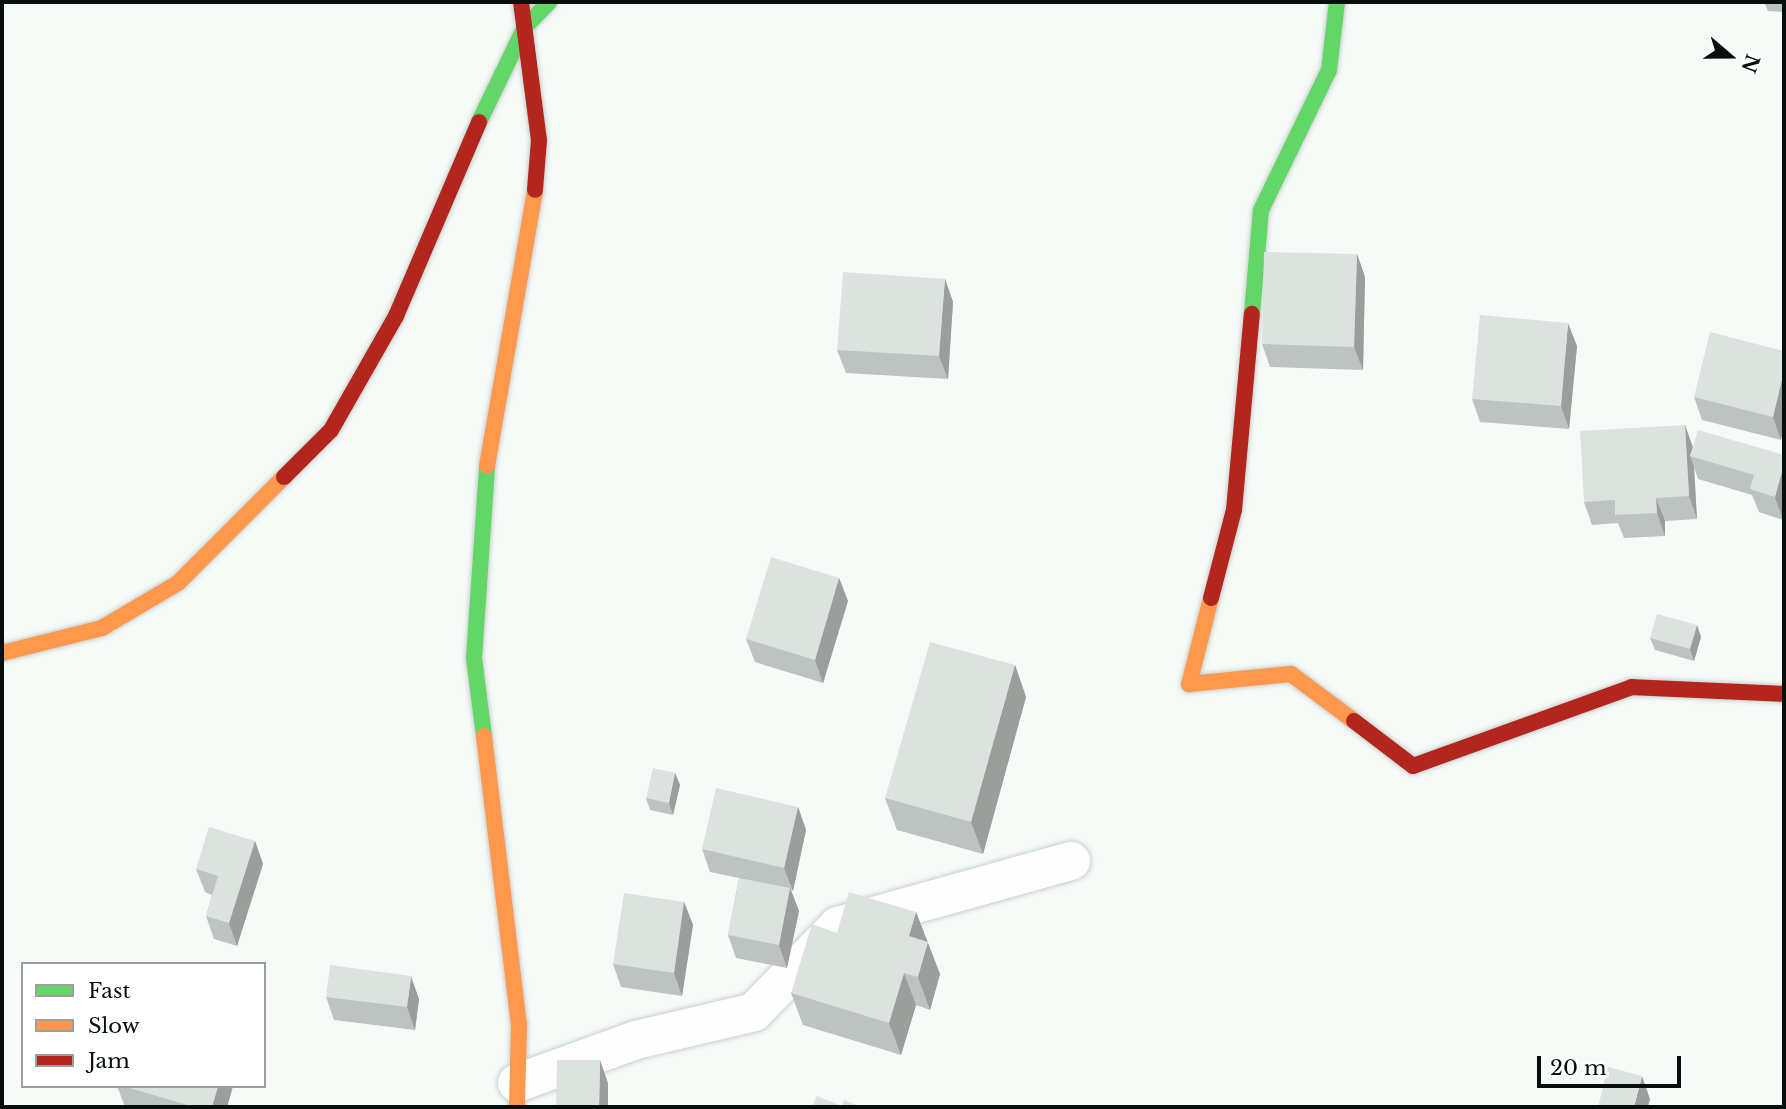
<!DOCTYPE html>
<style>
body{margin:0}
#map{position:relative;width:1786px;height:1109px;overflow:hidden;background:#f6fbf8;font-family:"Libre Baskerville",serif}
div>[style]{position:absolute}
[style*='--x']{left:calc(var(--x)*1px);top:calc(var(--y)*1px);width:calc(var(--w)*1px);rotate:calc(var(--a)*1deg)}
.roads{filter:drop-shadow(0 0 2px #c9d1cd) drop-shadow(0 0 2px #c9d1cd)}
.street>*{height:38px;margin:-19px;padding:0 19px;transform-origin:19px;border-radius:19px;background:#fefefe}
.fast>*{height:16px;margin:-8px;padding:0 8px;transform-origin:8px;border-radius:8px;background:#63d668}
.slow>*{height:16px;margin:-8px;padding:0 8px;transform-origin:8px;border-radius:8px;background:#ff974d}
.jam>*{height:16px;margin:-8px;padding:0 8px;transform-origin:8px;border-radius:8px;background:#b3261e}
.wall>*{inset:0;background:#bdc3c0}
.shaded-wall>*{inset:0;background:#9a9f9c}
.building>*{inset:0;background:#dce3df}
span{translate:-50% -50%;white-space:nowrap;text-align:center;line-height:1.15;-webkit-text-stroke:6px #fff;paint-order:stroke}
.frame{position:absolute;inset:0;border:4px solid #060f0b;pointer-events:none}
.legend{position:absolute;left:21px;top:962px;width:245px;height:126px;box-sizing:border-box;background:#fff;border:2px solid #9b9f9d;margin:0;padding:9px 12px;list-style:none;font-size:21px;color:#060f0b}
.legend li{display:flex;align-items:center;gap:14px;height:35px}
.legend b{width:35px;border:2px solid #9b9f9d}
.north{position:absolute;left:1695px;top:21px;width:70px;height:70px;-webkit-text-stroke:5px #fff;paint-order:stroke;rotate:110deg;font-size:19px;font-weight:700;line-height:28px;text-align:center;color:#060f0b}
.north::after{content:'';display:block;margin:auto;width:24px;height:32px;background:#060f0b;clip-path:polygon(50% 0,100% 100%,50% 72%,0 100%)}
.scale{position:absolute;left:1537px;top:1056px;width:144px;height:32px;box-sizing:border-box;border:4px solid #060f0b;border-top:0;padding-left:9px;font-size:21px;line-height:24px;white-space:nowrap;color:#060f0b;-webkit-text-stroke:5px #fff;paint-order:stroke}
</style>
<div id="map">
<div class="roads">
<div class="street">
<i style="--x:517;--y:1083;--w:127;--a:-19.9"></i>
<i style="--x:636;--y:1040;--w:121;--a:-13.3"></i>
<i style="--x:754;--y:1012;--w:120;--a:-45.7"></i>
<i style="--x:838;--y:926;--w:242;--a:-15.6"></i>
</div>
<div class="fast">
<i style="--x:479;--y:122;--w:106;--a:-64.2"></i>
<i style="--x:525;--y:27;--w:35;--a:-46"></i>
<i style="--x:1252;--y:314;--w:104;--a:-85.1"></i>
<i style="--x:1261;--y:210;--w:156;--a:-64.1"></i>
<i style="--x:1329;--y:70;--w:68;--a:-83.3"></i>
<i style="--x:484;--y:736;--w:79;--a:-97.3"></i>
<i style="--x:474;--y:658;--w:192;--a:-86.1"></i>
</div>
<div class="slow">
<i style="--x:487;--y:466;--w:280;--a:-80.1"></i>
<i style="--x:1211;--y:598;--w:89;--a:104.3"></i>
<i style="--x:1189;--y:684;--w:102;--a:-5.6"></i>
<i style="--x:1291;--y:674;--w:79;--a:36.7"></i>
<i style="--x:2;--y:653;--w:103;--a:-14"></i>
<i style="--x:102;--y:628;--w:88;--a:-30.6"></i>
<i style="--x:178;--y:583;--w:150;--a:-45"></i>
<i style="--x:484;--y:736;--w:290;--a:83.1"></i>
<i style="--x:519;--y:1024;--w:83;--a:91.4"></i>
</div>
<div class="jam">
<i style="--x:521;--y:2;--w:139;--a:82.6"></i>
<i style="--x:539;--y:140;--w:50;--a:94.6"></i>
<i style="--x:284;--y:477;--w:66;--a:-45"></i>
<i style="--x:331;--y:430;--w:131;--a:-60.3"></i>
<i style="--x:396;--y:316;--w:211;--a:-66.8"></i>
<i style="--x:1211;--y:598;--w:91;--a:-75.4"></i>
<i style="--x:1234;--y:510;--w:197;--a:-84.8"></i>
<i style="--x:1354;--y:721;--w:74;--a:37.3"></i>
<i style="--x:1413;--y:766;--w:233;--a:-19.8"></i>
<i style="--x:1632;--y:687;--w:152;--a:2.6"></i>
</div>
</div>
<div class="wall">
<i style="clip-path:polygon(1764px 2px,1784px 2px,1784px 12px,1768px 11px)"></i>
<i style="clip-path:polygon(1357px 254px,1365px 277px,1363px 370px,1270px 367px,1262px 344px)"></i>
<i style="clip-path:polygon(945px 279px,953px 302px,948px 379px,846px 373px,837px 350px)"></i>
<i style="clip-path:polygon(1577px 346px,1569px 429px,1480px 422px,1472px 399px)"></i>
<i style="clip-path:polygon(1784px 351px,1781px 440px,1702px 420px,1694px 397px)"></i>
<i style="clip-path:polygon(1685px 425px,1693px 447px,1784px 455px,1783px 520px,1759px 512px,1752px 495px,1698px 479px,1694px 467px,1697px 519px,1665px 521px,1665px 536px,1624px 538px,1618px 523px,1592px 525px,1584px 502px)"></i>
<i style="clip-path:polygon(839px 578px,848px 601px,823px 683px,755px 662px,746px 639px)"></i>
<i style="clip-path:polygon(1697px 625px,1701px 637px,1694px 661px,1655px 650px,1650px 638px)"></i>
<i style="clip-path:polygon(1015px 665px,1026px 697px,983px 854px,897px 830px,885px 798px)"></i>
<i style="clip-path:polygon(675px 773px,680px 785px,673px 815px,650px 810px,646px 798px)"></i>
<i style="clip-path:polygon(798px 807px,806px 830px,793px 891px,791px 890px,799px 911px,787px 968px,736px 958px,728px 935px,739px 878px,710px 872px,702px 849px)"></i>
<i style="clip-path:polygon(255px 841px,263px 864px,237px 946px,214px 939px,206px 916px,212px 895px,205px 892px,196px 869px)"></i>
<i style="clip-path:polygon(684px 902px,693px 925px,682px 996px,621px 987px,613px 964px)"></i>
<i style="clip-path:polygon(916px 912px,940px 974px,930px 1010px,916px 1005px,901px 1055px,803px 1025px,791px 993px,837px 933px)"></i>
<i style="clip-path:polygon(326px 997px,419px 999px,415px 1030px,334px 1020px)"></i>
<i style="clip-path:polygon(117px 1086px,233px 1086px,227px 1107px,125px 1107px)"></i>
</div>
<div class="shaded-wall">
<i style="clip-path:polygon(1357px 254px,1365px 277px,1363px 370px,1354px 347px)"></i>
<i style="clip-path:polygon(945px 279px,953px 302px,948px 379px,939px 356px)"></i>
<i style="clip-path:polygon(1568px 323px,1577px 346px,1569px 429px,1561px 406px)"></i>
<i style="clip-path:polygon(1784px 371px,1784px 427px,1781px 440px,1773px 417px)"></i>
<i style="clip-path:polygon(1685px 425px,1693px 448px,1690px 456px,1694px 467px,1697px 519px,1689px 496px)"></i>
<i style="clip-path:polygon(1784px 464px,1784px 515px,1783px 520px,1775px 497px)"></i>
<i style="clip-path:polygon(1656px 498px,1665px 521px,1665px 536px,1657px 513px)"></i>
<i style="clip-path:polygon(839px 578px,848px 601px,823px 683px,815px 660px)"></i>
<i style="clip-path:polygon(1697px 625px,1701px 637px,1694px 661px,1690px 649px)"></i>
<i style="clip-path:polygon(1015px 665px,1026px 697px,983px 854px,971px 822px)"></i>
<i style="clip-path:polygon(675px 773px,680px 785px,673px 815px,669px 803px)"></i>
<i style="clip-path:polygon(798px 807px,806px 830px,793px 891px,784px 868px)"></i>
<i style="clip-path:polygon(255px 841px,263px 864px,237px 946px,229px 923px)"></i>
<i style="clip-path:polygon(790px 888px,799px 911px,787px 968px,779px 945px)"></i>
<i style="clip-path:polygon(684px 902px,693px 925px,682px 996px,674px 973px)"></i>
<i style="clip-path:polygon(916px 912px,940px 974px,930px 1010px,918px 977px,909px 936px)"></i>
<i style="clip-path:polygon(904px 973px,916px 1005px,901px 1055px,889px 1023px)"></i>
<i style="clip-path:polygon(411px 976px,419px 999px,415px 1030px,407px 1007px)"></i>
<i style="clip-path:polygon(600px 1060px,608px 1083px,608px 1107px,599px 1107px)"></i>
<i style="clip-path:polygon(1642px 1076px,1650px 1099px,1648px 1107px,1634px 1107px)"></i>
<i style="clip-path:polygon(218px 1086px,233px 1086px,227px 1107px,212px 1107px)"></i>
</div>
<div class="building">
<i style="clip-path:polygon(1264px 252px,1357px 254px,1354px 347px,1262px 344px)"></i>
<i style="clip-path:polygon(843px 272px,945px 279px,939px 356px,837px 350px)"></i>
<i style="clip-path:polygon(1480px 315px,1568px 323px,1561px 406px,1472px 399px)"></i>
<i style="clip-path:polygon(1710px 332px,1784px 351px,1784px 371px,1773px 417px,1694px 397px)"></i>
<i style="clip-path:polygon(1685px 425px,1689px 496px,1656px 498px,1657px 513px,1615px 515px,1615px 500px,1584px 502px,1580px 431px)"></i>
<i style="clip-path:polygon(1698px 430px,1784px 455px,1784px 464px,1775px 497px,1750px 489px,1754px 475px,1690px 456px)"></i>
<i style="clip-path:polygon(771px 557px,839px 578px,815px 660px,746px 639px)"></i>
<i style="clip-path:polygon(1657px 614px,1697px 625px,1690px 649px,1650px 638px)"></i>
<i style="clip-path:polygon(930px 642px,1015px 665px,971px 822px,885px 798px)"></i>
<i style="clip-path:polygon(653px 768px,675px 773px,669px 803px,646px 798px)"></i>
<i style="clip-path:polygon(716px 788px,798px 807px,784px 868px,702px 849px)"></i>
<i style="clip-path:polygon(209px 827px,255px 841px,229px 923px,206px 916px,218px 876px,196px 869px)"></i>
<i style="clip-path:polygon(739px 878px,790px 888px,779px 945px,728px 935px)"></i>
<i style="clip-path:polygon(849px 892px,916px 912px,909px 936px,928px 942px,918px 977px,904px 973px,889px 1023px,791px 993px,812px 924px,837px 933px)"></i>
<i style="clip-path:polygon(624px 893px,684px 902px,674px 973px,613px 964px)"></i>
<i style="clip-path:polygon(330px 965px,411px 976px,407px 1007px,326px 997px)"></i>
<i style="clip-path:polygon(557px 1060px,600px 1060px,599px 1107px,556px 1107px)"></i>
<i style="clip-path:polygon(1608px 1067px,1642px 1076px,1634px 1107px,1598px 1107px)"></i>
<i style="clip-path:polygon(123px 1086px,218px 1086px,212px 1107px,194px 1107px)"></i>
<i style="clip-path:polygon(817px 1096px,842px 1106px,844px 1100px,861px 1107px,812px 1107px)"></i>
</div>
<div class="frame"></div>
<ul class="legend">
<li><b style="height:9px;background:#63d668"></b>Fast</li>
<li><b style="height:9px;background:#ff974d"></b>Slow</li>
<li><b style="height:9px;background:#b3261e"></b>Jam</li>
</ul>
<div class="north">N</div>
<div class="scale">20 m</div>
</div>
